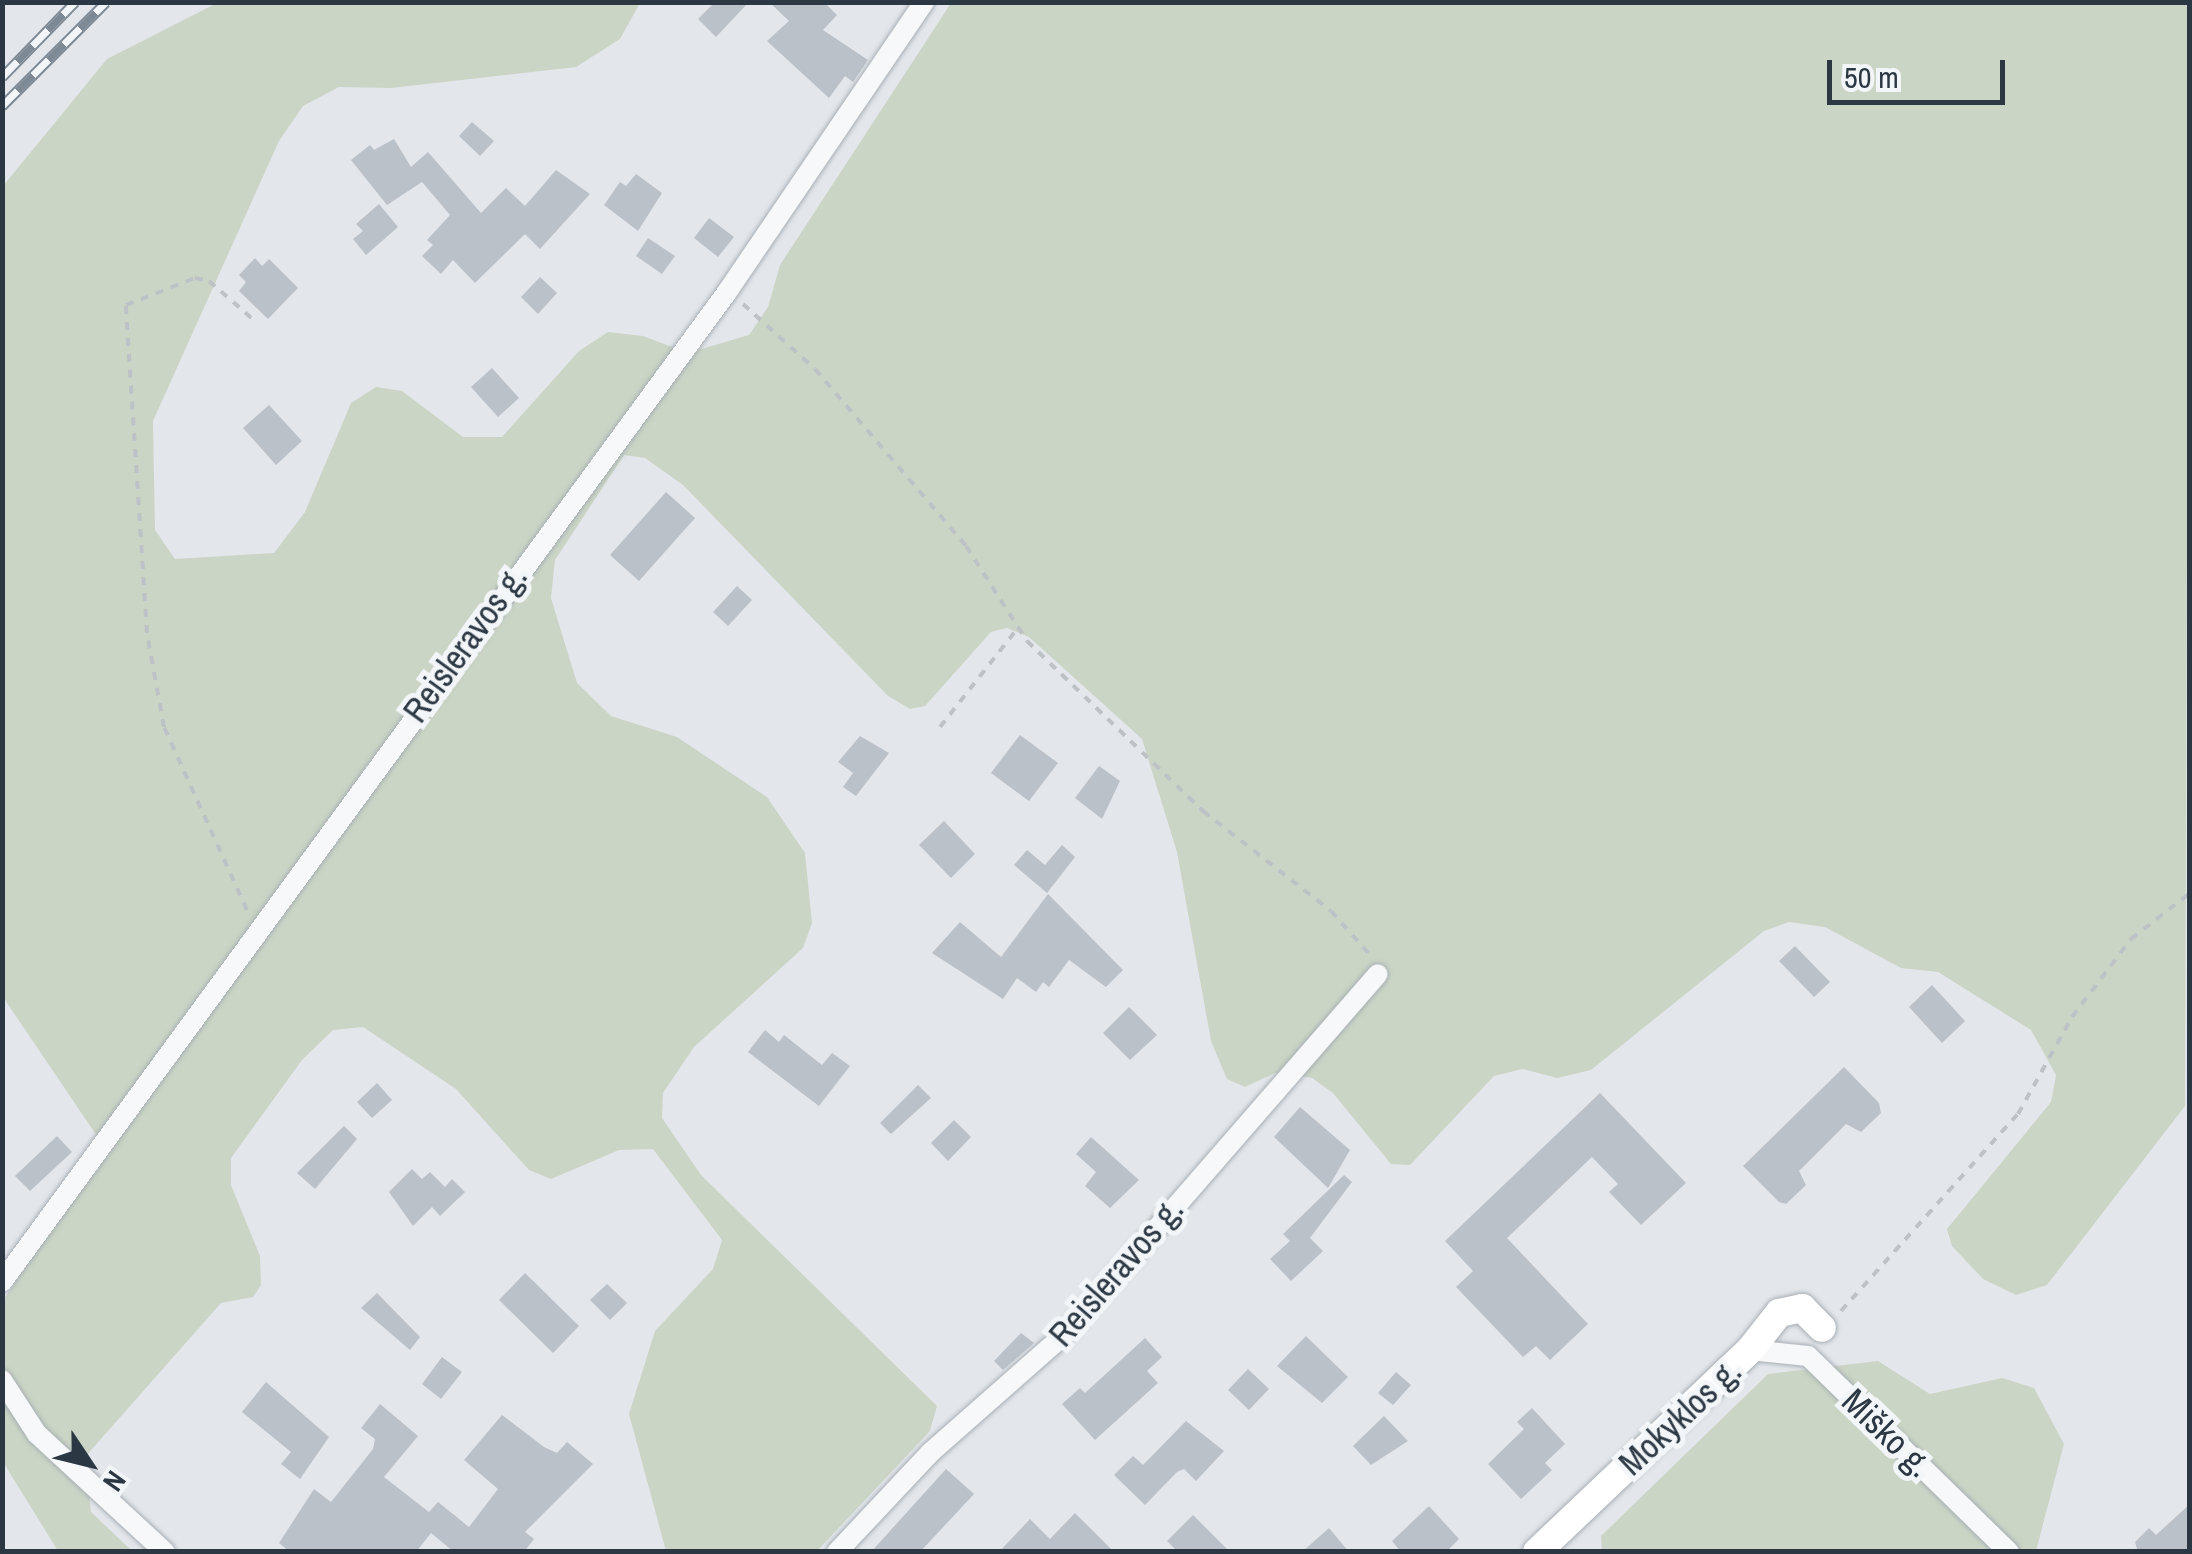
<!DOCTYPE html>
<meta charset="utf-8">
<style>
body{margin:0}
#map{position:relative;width:2192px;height:1554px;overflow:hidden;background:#e3e7eb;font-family:"Archivo Narrow",sans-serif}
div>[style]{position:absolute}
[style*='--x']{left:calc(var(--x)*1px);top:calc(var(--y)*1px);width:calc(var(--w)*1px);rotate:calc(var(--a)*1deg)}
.green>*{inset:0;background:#cbd5c5}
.building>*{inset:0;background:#bbc1c8}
.path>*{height:4px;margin-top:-2px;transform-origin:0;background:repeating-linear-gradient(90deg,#bdc2c6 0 8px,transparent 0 16px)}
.roads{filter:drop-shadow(0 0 2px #a8afb5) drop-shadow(0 0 2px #a8afb5)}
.street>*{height:20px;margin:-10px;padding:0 10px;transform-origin:10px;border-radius:10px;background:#f6f8f9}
.secondary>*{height:28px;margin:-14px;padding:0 14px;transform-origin:14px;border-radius:14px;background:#fff}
.rail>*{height:11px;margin-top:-5.5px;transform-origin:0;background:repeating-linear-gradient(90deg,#f3f6f8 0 22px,#7d8994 0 44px);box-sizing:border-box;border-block:2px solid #7d8994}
span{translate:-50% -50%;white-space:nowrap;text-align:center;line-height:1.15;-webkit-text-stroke:10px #f3f6f8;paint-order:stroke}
.street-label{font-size:35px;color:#2b3743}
.frame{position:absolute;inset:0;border:5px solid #2b3743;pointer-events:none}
.north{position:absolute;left:40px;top:1414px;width:100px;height:100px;-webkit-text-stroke:8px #f3f6f8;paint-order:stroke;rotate:125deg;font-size:28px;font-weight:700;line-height:40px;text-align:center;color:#2b3743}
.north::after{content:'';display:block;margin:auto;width:35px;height:45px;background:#2b3743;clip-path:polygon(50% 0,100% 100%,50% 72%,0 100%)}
.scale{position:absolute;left:1827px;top:60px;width:178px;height:45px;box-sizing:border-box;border:5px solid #2b3743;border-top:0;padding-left:12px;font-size:30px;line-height:35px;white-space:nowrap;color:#2b3743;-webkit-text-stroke:8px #f3f6f8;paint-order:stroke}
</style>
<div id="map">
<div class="green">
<i style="clip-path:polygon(217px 3px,640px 3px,620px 39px,576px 67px,391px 88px,339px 87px,303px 106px,279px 141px,153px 421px,155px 530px,175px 559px,274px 553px,305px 512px,351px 403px,376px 387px,402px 391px,463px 437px,502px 437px,579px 351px,608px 332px,643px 336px,688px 353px,749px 335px,768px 307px,780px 265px,951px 3px,2189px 3px,2185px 1106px,2047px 1285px,2016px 1295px,1983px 1279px,1952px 1246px,1947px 1229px,2051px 1102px,2056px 1075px,2031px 1030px,1938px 972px,1901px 968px,1825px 927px,1789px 922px,1764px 931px,1591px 1070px,1557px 1078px,1523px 1069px,1494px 1076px,1410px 1165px,1391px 1164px,1333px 1093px,1312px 1078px,1275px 1073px,1245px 1087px,1227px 1079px,1211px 1041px,1177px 852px,1142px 739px,1029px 637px,1007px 628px,991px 632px,925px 706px,910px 709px,888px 696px,683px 485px,645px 458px,624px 455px,555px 560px,551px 598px,577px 683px,611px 716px,677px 737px,767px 797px,805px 853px,812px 923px,803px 948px,694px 1047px,663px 1093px,662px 1118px,701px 1175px,937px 1406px,930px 1431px,817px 1551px,666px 1551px,629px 1414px,655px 1331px,713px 1269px,722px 1240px,653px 1149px,619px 1150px,551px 1179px,529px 1170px,456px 1089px,363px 1027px,333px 1030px,302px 1060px,231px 1158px,231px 1185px,260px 1256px,261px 1285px,253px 1297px,221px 1303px,85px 1457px,91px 1512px,132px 1551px,58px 1551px,3px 1462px,2px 1302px,105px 1148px,3px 997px,3px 186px,107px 59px)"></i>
<i style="clip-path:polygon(1878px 1361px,1930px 1394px,2002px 1378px,2034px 1388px,2064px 1444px,2036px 1551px,1602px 1552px,1601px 1536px,1768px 1374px)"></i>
</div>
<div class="building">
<i style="clip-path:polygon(715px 2px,749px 2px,716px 37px,698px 19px)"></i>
<i style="clip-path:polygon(769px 2px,824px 2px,837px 15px,823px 30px,868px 60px,853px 82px,845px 76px,829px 98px,767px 41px,789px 21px)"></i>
<i style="clip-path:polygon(472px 122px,494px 141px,480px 156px,459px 136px)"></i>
<i style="clip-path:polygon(394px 139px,411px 167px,428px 152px,481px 213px,506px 188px,525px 206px,556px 170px,590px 194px,540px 249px,525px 234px,475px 283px,453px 260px,441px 274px,422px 256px,433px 245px,427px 240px,450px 215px,422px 182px,387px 205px,351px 160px,370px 145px,374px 150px)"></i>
<i style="clip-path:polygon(636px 174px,662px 193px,638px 231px,604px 205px,620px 182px,626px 186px)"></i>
<i style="clip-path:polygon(379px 204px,398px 227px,366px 255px,353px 239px,363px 231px,356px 224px)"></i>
<i style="clip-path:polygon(709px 218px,734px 237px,718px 257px,694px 238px)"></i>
<i style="clip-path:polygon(648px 238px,675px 256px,662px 274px,636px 256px)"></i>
<i style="clip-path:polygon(255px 258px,262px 266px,269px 259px,298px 288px,268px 319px,239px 291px,246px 282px,239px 275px)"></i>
<i style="clip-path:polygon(540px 277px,557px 293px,538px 314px,521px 297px)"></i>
<i style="clip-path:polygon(492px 368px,519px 398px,498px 417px,471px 387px)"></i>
<i style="clip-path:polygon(269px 405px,302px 441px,276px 465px,243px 428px)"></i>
<i style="clip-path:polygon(666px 492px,695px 518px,639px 581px,610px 555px)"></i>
<i style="clip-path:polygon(737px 586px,752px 600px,728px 626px,713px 612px)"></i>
<i style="clip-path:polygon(1020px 735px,1058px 763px,1029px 801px,991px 773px)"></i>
<i style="clip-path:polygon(860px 736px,889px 753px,856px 796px,843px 787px,853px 773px,838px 762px)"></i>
<i style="clip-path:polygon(1099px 766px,1120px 781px,1102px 819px,1075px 798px)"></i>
<i style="clip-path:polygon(944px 821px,975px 854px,951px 878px,919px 845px)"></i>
<i style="clip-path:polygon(1062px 845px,1075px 857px,1047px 893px,1014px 865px,1027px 850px,1045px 865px)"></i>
<i style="clip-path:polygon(1048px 894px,1123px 970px,1106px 987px,1069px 960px,1049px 987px,1043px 982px,1036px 992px,1017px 978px,1003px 999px,932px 953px,960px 922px,1001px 957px)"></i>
<i style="clip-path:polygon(1795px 946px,1830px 982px,1814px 997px,1779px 961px)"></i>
<i style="clip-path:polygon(1932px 985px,1965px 1021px,1942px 1043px,1909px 1007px)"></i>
<i style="clip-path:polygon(1129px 1007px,1157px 1035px,1130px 1060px,1103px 1033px)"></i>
<i style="clip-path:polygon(765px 1030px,779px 1042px,784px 1035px,822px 1065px,832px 1053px,850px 1066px,819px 1106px,748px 1052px)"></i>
<i style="clip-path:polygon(1844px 1067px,1879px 1103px,1881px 1113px,1861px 1132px,1846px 1124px,1799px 1171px,1806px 1185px,1786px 1204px,1779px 1202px,1743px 1166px)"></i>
<i style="clip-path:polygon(377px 1083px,392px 1100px,372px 1118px,357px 1102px)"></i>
<i style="clip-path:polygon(918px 1085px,931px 1098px,891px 1134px,880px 1123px)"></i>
<i style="clip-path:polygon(1600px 1093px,1686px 1183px,1641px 1225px,1609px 1192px,1618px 1184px,1592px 1157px,1507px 1238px,1588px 1324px,1550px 1360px,1536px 1346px,1523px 1357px,1456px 1287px,1473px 1271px,1445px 1241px)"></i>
<i style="clip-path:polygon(1300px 1107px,1350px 1150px,1328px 1188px,1274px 1137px)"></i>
<i style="clip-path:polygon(954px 1120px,971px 1137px,948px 1161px,931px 1143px)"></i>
<i style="clip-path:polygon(344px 1126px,357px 1139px,315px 1189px,297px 1173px)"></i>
<i style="clip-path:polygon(57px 1136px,72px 1152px,30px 1191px,15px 1176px)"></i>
<i style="clip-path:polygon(1091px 1137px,1139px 1180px,1110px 1208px,1085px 1186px,1096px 1172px,1076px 1154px)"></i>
<i style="clip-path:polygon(412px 1169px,422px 1179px,430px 1172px,445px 1187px,452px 1179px,465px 1192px,440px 1216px,432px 1207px,413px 1226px,389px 1192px)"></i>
<i style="clip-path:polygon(1344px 1175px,1352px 1182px,1310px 1238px,1323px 1251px,1291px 1281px,1270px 1259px,1290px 1241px,1283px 1234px)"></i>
<i style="clip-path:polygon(525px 1273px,579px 1326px,553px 1353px,499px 1300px)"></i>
<i style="clip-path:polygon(607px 1284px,627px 1303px,610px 1320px,590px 1300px)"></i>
<i style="clip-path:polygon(377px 1293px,420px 1337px,410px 1350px,361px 1308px)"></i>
<i style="clip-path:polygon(1021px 1333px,1034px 1343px,1003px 1370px,994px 1361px)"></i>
<i style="clip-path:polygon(1306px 1336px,1348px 1377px,1322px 1403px,1277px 1366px)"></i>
<i style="clip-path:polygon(1145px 1338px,1162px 1357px,1147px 1371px,1158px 1383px,1095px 1440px,1062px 1404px,1080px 1388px,1085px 1393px)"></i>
<i style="clip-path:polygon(442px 1357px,462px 1372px,441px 1399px,422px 1384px)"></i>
<i style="clip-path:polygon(1248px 1369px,1269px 1389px,1249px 1410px,1228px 1390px)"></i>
<i style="clip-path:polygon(1396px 1372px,1411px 1385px,1393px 1405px,1378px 1393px)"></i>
<i style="clip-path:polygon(266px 1382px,329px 1437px,300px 1479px,281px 1464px,291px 1452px,242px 1412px)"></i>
<i style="clip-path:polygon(380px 1404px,418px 1436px,384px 1477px,429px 1512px,438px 1502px,469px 1527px,498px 1489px,464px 1460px,502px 1415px,544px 1447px,557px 1453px,567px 1442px,593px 1464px,525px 1532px,534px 1539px,524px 1552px,454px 1552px,431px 1533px,416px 1552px,290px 1552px,279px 1543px,314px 1489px,331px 1502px,373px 1449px,375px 1439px,361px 1428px)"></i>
<i style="clip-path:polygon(1532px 1408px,1565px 1444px,1545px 1463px,1552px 1470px,1521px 1499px,1488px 1464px,1524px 1429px,1517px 1422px)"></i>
<i style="clip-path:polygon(1384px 1416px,1408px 1441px,1371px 1465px,1353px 1446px)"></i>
<i style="clip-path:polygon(1186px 1421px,1224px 1451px,1196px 1481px,1184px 1469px,1177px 1472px,1145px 1505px,1114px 1475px,1133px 1456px,1143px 1465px)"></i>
<i style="clip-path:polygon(946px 1469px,974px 1494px,920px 1552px,871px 1552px)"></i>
<i style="clip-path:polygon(2190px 1504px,2190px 1552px,2138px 1552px,2135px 1542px,2149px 1528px,2156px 1535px)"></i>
<i style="clip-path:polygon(1429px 1506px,1459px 1539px,1446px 1552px,1401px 1552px,1392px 1541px)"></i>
<i style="clip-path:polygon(1075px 1513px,1114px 1552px,999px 1552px,1030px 1519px,1050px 1539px)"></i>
<i style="clip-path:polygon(1193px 1515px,1230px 1552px,1178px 1552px,1167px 1541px)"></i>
<i style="clip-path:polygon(1329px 1528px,1349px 1552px,1302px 1552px)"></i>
</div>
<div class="path">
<i style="--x:743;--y:304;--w:97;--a:42.1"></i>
<i style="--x:815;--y:369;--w:233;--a:49.5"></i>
<i style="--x:966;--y:546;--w:113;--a:57.3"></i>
<i style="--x:1027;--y:641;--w:245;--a:44"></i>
<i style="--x:1203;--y:811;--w:162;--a:38"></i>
<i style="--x:1331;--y:911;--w:59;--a:48.4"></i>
<i style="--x:940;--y:727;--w:125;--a:-51.8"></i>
<i style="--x:247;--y:910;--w:201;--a:-114.4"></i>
<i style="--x:164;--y:727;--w:96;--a:-100.3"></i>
<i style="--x:147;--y:633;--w:329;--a:-93.7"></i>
<i style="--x:126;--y:305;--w:74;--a:-21.4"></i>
<i style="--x:195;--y:278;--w:14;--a:12"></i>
<i style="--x:209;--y:281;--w:61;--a:41"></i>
<i style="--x:1841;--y:1311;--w:265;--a:-48.1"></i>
<i style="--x:2018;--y:1114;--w:111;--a:-60.9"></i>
<i style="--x:2072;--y:1017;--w:98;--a:-52.9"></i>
<i style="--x:2131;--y:939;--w:75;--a:-37.9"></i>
</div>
<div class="roads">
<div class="street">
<i style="--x:2;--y:1282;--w:1227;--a:-53.78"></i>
<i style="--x:727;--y:292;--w:351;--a:-55.8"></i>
<i style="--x:1750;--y:1350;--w:58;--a:5.9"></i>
<i style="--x:1808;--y:1356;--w:281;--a:44.3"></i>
<i style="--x:2;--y:1380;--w:64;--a:57.1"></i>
<i style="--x:37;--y:1434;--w:174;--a:42.7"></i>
<i style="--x:837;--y:1552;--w:136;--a:-46.8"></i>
<i style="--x:930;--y:1453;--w:179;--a:-41.4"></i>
<i style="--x:1064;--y:1335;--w:478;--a:-49"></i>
</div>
<div class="secondary">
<i style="--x:1537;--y:1552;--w:294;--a:-43.5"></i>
<i style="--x:1750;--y:1350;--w:47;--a:-51.9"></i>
<i style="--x:1779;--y:1313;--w:24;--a:-12"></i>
<i style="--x:1802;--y:1308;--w:28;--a:45"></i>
</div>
</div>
<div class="rail">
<i style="--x:2;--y:77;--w:105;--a:-45.8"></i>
<i style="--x:2;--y:106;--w:147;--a:-45"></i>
</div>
<div class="street-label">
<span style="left:465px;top:644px;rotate:-54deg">Reisleravos g.</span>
<span style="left:1116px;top:1272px;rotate:-49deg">Reisleravos g.</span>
<span style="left:1680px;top:1417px;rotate:-43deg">Mokyklos g.</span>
<span style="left:1887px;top:1433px;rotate:44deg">Miško g.</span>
</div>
<div class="frame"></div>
<div class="north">N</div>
<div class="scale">50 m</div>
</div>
